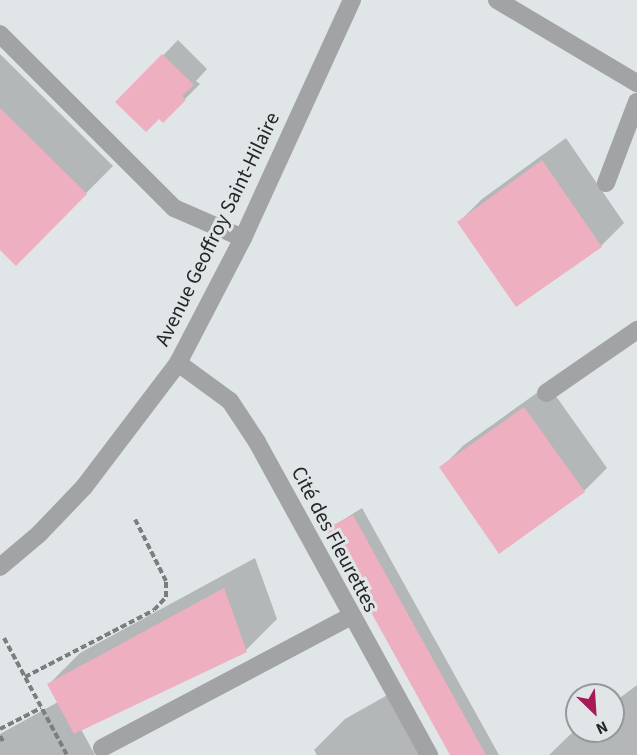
<!DOCTYPE html>
<meta charset="utf-8">
<style>
body{margin:0}
#map{position:relative;width:637px;height:755px;overflow:hidden;background:#e0e5e7;font-family:"Source Sans 3",sans-serif}
div>[style]{position:absolute}
[style*='--x']{left:calc(var(--x)*1px);top:calc(var(--y)*1px);width:calc(var(--w)*1px);rotate:calc(var(--a)*1deg)}
.shadow>*{inset:0;background:#0003}
.building>*{inset:0;background:#eeafc0}
.path>*{height:4px;margin-top:-2px;transform-origin:0;background:repeating-linear-gradient(90deg,#7b7e7f 0 6px,transparent 0 9px)}
.service>*{height:18px;margin:-9px;padding:0 9px;transform-origin:9px;border-radius:9px;background:#a1a3a4}
.minor>*{height:18px;margin:-9px;padding:0 9px;transform-origin:9px;border-radius:9px;background:#a1a3a4}
span{translate:-50% -50%;white-space:nowrap;text-align:center;line-height:1.15;-webkit-text-stroke:6px #e0e5e7;paint-order:stroke}
.street-label{font-size:21px;color:#242627}
.north{position:absolute;left:565px;top:683px;width:60px;height:60px;box-sizing:border-box;background:#e0e5e7;border:2px solid #95999a;border-radius:50%;rotate:155deg;font-size:16px;font-weight:700;line-height:24px;text-align:center;color:#242627}
.north::after{content:'';display:block;margin:auto;width:21px;height:27px;background:#a81958;clip-path:polygon(50% 0,100% 100%,50% 72%,0 100%)}
</style>
<div id="map">
<div class="shadow">
<i style="clip-path:polygon(178px 40px,207px 69px,196px 81px,200px 84px,178px 106px,159px 118px,118px 102px)"></i>
<i style="clip-path:polygon(0 54px,113px 166px,16px 264px,0 248px)"></i>
<i style="clip-path:polygon(566px 138px,624px 223px,601px 246px,459px 222px,482px 199px)"></i>
<i style="clip-path:polygon(548px 385px,607px 468px,584px 491px,500px 551px,441px 468px,464px 445px)"></i>
<i style="clip-path:polygon(362px 508px,499px 755px,452px 755px,327px 530px)"></i>
<i style="clip-path:polygon(255px 558px,277px 619px,246px 650px,81px 729px,95px 755px,0 755px,0 734px,58px 702px,49px 684px,80px 653px)"></i>
<i style="clip-path:polygon(637px 685px,637px 755px,549px 755px,577px 728px,613px 731px,613px 703px)"></i>
<i style="clip-path:polygon(391px 693px,425px 755px,317px 755px,314px 750px,345px 719px)"></i>
</div>
<div class="building">
<i style="clip-path:polygon(162px 54px,194px 85px,182px 96px,186px 100px,163px 123px,159px 119px,146px 132px,115px 102px)"></i>
<i style="clip-path:polygon(0 108px,87px 194px,16px 266px,0 250px)"></i>
<i style="clip-path:polygon(542px 160px,602px 247px,516px 307px,457px 222px)"></i>
<i style="clip-path:polygon(524px 407px,585px 492px,499px 554px,439px 467px)"></i>
<i style="clip-path:polygon(353px 515px,486px 755px,450px 755px,325px 529px)"></i>
<i style="clip-path:polygon(224px 588px,247px 652px,74px 734px,47px 684px)"></i>
</div>
<div class="path">
<i style="--x:4;--y:638;--w:133;--a:61.7"></i>
<i style="--x:25;--y:677;--w:145;--a:-27.4"></i>
<i style="--x:154;--y:610;--w:18;--a:-47"></i>
<i style="--x:166;--y:597;--w:16;--a:-90"></i>
<i style="--x:166;--y:581;--w:69;--a:-116.6"></i>
<i style="--x:0;--y:729;--w:46;--a:-27.1"></i>
<i style="--x:0;--y:736;--w:8;--a:60"></i>
</div>
<div class="service">
<i style="--x:0;--y:34;--w:246;--a:45"></i>
<i style="--x:174;--y:208;--w:75;--a:23.5"></i>
<i style="--x:178;--y:363;--w:64;--a:36.2"></i>
<i style="--x:230;--y:401;--w:49;--a:56.6"></i>
<i style="--x:257;--y:442;--w:357;--a:61.2"></i>
<i style="--x:102;--y:748;--w:282;--a:-27.9"></i>
</div>
<div class="minor">
<i style="--x:497;--y:0;--w:163;--a:30.7"></i>
<i style="--x:606;--y:183;--w:87;--a:-69.1"></i>
<i style="--x:546;--y:393;--w:111;--a:-34.7"></i>
<i style="--x:0;--y:567;--w:51;--a:-40.2"></i>
<i style="--x:39;--y:534;--w:65;--a:-46.2"></i>
<i style="--x:84;--y:487;--w:156;--a:-52.8"></i>
<i style="--x:178;--y:363;--w:141;--a:-62.5"></i>
<i style="--x:243;--y:238;--w:262;--a:-65.4"></i>
</div>
<div class="street-label">
<span style="left:217px;top:229px;rotate:-64deg">Avenue Geoffroy Saint-Hilaire</span>
<span style="left:335px;top:539px;rotate:62deg">Cité des Fleurettes</span>
</div>
<div class="north">N</div>
</div>
